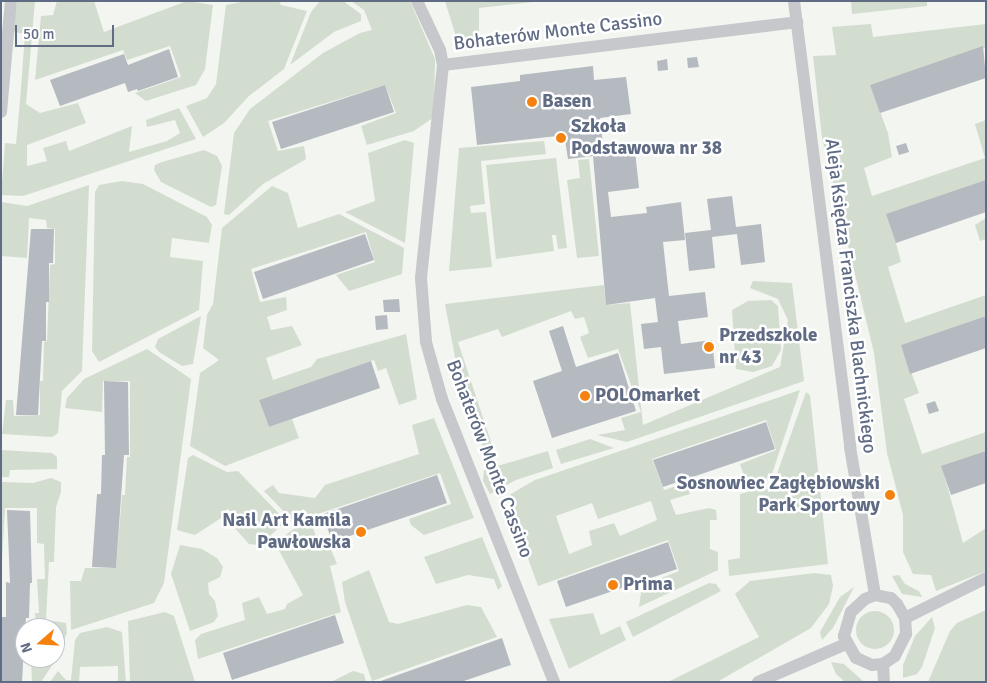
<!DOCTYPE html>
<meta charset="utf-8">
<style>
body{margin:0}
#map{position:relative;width:987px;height:683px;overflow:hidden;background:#f3f5f0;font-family:Signika,sans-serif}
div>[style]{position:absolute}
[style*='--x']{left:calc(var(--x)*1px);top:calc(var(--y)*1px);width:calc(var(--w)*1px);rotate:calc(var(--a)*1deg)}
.green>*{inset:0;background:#d2ddd0}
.round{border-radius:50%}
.building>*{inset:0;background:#b5b9c0}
.minor>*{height:12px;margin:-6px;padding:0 6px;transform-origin:6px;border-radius:6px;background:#c6c8cc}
.dots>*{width:14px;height:14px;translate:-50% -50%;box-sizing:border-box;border:2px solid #fff;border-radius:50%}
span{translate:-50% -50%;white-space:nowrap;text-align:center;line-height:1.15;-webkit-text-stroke:5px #fff;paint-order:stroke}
.street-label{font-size:19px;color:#606b84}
.poi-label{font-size:19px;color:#606b84;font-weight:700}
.left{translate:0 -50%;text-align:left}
.right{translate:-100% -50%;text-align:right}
.frame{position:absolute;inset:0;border:2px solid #606b84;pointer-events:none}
.north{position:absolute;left:15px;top:618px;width:50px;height:50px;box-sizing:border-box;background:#fff;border:1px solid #bfc4ce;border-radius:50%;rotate:251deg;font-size:14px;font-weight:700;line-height:20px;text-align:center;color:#606b84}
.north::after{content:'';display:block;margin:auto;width:18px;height:22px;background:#f5810f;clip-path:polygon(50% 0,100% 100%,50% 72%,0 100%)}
.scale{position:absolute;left:15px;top:25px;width:99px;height:22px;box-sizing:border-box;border:2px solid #606b84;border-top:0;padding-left:6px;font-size:15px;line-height:18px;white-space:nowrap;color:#606b84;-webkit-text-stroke:4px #fff;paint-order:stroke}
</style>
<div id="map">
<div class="green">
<i style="clip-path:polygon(17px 1px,35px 1px,26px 104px,40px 113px,78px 103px,86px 123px,27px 145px,27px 166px,47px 161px,43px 148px,66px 141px,69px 151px,132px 126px,129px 152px,167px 141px,180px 133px,175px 120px,147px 127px,146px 120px,179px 108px,196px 139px,23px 196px,1px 195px,5px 143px,16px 144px,20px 101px,25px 34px,13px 32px)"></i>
<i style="clip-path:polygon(57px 1px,94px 1px,104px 32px,187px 1px,213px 5px,205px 69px,196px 85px,146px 101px,135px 93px,181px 77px,170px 46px,127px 60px,123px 50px,35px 80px,41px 16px,53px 15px)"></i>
<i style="clip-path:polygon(246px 1px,279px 1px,281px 5px,307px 11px,284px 69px,249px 96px,224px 123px,203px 137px,186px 106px,207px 98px,216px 84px,226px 5px)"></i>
<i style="clip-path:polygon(320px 1px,343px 1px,361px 14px,361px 21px,334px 32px,290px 65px,311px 12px)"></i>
<i style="clip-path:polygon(351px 1px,410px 1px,435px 59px,434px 117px,414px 131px,367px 145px,361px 126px,396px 113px,385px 85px,268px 121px,278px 151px,304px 146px,306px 159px,263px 184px,229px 215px,224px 214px,234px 133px,250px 109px,323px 53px,360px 33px,372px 30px,364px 10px)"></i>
<i style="clip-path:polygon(445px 1px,542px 1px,479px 8px,479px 42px,458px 43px)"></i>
<i style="clip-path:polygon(851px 1px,927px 1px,927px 6px,852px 14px)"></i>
<i style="clip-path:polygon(871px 24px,873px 37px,986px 24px,986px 47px,870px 85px,888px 133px,892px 157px,864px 168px,872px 196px,985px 158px,975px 124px,986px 120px,986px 180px,896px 243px,901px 262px,888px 267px,905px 323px,986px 295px,986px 316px,901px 345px,919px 393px,904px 399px,922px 454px,986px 432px,986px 451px,942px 467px,963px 543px,986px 528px,986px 571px,936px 591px,931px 575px,913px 574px,903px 552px,903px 515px,887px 453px,874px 353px,822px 138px,813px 56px,836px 55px,832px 27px)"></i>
<i style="clip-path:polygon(405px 140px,414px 143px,405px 243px,345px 212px,375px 201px,368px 153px)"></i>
<i style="clip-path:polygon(544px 141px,546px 154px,481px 161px,485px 204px,470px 206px,471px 213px,486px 212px,492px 267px,449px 271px,459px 148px)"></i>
<i style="clip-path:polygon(204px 150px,217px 156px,222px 166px,216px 205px,211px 207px,161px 182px,154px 170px,155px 165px,162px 162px)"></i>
<i style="clip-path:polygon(556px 158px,567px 248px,558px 249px,556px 235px,552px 235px,554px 251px,496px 259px,486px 165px)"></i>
<i style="clip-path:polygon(589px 159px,599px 256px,577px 258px,567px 180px,580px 178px,578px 160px)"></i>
<i style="clip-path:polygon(122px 181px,143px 184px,207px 217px,212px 225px,209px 243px,172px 238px,170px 257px,203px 261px,199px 310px,99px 362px,92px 351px,95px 192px,99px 185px)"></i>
<i style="clip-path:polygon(89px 185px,82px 371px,62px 391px,58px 433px,52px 437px,2px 434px,6px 400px,13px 400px,14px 416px,40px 415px,40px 381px,43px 381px,44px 342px,47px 341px,50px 265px,55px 264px,55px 229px,47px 228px,46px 220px,29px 218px,27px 258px,1px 256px,1px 202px,27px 206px)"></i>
<i style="clip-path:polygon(272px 186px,288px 193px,298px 228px,339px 214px,404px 248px,402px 274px,349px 291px,336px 275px,375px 262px,366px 232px,251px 269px,260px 302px,286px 297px,287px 310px,267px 317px,271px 330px,292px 326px,302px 345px,266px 358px,273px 380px,311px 367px,317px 359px,406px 334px,417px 399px,399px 405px,386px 368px,378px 371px,374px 360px,259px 400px,269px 427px,292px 419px,299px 438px,225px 466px,190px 446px,200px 373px,219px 360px,203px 348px,207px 315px,213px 304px,222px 228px)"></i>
<i style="clip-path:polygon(986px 218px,986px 239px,980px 241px,975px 225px)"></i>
<i style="clip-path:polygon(753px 281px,792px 283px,804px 381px,627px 442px,597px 435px,625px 430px,621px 418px,641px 412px,618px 349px,588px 358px,580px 337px,589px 333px,584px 317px,575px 319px,571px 311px,502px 337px,498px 329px,458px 342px,495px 454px,487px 458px,460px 384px,445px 304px,604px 285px,606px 305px,630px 303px,643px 425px,780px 367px,788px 320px,778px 299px,750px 288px)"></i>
<i style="clip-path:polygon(771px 300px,778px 306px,781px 350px,772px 366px,753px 372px,736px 369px,732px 310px,748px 301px)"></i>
<i style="clip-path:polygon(201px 316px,193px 364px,182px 366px,159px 352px,155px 347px,158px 339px)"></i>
<i style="clip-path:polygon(147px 349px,191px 379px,164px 583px,154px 603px,71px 630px,70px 581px,81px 581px,85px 568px,116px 568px,122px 495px,125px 495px,127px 457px,130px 457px,130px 381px,103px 381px,102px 412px,65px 408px,67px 398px,84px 379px)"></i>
<i style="clip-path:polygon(evenodd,800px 390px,771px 477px,747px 484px,740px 464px,776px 450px,766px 420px,652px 459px,664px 490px,686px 483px,690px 494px,670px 500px,676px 515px,709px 508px,716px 510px,717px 520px,710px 520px,710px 549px,718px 552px,718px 570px,639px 607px,642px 586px,679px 571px,668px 540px,538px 586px,506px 497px,535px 480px,800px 390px,651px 501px,657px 520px,620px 536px,614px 523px,589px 531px,592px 545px,569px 554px,556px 516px,592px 503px,598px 519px,651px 501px)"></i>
<i style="clip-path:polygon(806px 392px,810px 395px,828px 564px,729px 576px,728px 560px,740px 558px,740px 494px,773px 485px)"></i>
<i style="clip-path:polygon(434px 418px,474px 518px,424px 535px,411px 525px,409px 519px,451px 504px,440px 473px,309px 517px,320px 547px,329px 545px,337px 564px,330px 566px,341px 612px,198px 659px,195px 640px,201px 634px,245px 620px,242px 603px,259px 597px,267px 614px,285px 609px,287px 604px,303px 595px,275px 543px,295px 528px,307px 514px,303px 509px,291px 519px,264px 491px,273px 485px,279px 493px,315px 498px,325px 485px,419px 454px,412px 425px)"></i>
<i style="clip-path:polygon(590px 439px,614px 448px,561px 464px,556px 450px)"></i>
<i style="clip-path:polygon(1px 450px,52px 453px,57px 457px,57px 469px,10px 470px,9px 477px,1px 477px)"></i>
<i style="clip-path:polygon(548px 451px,553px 468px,516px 480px,490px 494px,483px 481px,484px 470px)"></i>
<i style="clip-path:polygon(193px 455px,227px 472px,238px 471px,286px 521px,260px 545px,249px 544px,224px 516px,195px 535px,177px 530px,188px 458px)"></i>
<i style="clip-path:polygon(51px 478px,61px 482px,61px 492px,56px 507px,54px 562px,49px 562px,46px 620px,66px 623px,67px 633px,53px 664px,41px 682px,32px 682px,31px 658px,55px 658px,55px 628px,36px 628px,35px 613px,39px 613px,37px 579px,45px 579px,44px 544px,37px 543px,37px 508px,5px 508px,1px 579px,1px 482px,33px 483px)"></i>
<i style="clip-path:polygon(482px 537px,502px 586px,498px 590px,494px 579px,468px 575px,436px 584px,424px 557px)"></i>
<i style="clip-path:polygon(180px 545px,202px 549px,217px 558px,223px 567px,220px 577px,208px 583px,209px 594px,215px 601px,218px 616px,214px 622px,190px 631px,171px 574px)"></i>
<i style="clip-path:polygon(369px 570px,389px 622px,398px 624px,467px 605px,481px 607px,497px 637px,372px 681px,345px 602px,342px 582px)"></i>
<i style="clip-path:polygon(814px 573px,831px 575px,833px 586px,829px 604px,811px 628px,717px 682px,668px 682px,759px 637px,735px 594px,750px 581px)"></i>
<i style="clip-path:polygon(899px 575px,905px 584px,919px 591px,922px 597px,902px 594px,892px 576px)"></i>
<i style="clip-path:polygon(709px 583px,716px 584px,721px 591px,633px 637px,626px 622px)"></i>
<i style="clip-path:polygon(854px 587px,833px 628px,822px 640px,820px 632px,840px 597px)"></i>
<i style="clip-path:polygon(986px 610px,986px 682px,928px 682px,950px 631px,957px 623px)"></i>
<i class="round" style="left:856px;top:611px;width:38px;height:38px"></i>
<i style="clip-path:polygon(165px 612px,174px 616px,195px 682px,130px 682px,128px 621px)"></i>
<i style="clip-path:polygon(593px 613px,601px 635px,620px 626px,626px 640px,569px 669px,549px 619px)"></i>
<i style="clip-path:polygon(932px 617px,935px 628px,922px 667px,917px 674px,903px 678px,903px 665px,915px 636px)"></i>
<i style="clip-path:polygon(107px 627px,122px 632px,126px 682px,118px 682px,118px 666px,80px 667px,79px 682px,50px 682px,58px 671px,66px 680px,71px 680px,75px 640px,80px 633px)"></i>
<i style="clip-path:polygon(831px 662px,844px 664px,864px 682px,845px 682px,836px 674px)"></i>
<i style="clip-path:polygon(353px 671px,364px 674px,366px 682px,331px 682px)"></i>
</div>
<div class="building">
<i style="clip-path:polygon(983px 46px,986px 78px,880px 113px,870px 85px)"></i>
<i style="clip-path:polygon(169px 49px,178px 77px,138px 91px,137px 89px,128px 92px,125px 83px,60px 106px,50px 80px,124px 54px,128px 65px)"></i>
<i style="clip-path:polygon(697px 57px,699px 67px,688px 68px,687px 58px)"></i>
<i style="clip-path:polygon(667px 59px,668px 70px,658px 71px,657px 61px)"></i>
<i style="clip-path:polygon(593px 66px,594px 80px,626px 77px,631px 114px,600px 118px,604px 154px,635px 151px,639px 188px,608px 192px,611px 217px,647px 213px,646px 207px,681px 202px,685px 240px,663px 242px,669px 296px,705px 292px,708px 317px,678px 321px,681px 344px,712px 340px,715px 368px,664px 374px,661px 347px,644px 349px,641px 324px,658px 322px,655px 298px,606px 305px,593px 156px,568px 159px,565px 140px,558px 141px,557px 136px,477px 145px,471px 87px,520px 81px,520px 75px)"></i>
<i style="clip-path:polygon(385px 85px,394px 112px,281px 149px,272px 122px)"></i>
<i style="clip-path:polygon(906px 143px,909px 152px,899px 155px,896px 146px)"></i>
<i style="clip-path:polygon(986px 180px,986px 212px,896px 243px,886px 214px)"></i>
<i style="clip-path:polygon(732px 196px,736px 227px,761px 224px,765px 262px,741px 265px,737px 234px,712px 237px,715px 268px,689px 271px,685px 233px,711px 230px,707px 199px)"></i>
<i style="clip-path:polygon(31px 229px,54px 229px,53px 263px,49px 263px,49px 302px,46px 302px,46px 341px,42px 341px,38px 415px,16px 415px)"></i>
<i style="clip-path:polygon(365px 234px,374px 260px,263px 299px,254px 272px)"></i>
<i style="clip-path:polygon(399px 299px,400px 312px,384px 312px,383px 300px)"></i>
<i style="clip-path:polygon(387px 315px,388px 329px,376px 330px,375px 316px)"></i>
<i style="clip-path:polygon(986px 316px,986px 348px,910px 374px,901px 345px)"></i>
<i style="clip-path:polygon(563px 326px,576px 367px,618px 353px,636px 411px,552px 438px,533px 381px,562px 371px,549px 331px)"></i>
<i style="clip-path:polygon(371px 361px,380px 388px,269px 427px,259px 400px)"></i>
<i style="clip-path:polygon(104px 381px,128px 382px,129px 455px,124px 455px,116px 568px,92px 567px,97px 494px,101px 494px,102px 455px,105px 455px)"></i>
<i style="clip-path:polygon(935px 401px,939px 411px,929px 414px,926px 404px)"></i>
<i style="clip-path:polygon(766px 422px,775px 449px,663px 487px,653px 460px)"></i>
<i style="clip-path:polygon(986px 451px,986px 483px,951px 495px,941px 466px)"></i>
<i style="clip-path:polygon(437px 475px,447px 503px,332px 542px,323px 514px)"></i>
<i style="clip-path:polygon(7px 510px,30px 511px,32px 583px,30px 583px,29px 618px,26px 618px,25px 628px,22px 682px,1px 682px,2px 617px,6px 617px,6px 582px,10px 583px)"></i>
<i style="clip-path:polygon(668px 542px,677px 569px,566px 607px,557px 581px)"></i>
<i style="clip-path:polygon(335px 615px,344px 643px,232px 680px,223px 653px)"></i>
<i style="clip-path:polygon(502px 638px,511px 665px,461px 682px,378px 682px)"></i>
</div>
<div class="minor">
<i style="--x:417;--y:1;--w:54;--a:64.9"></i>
<i style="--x:440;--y:50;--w:15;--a:79"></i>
<i style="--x:443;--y:65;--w:214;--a:95.9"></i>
<i style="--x:421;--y:278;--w:64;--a:85.5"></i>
<i style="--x:426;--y:342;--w:59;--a:74.3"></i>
<i style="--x:442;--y:399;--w:304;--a:68.4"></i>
<i style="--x:794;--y:1;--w:450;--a:82.8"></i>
<i style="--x:850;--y:447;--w:150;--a:80.4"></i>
<i style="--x:443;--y:65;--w:357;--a:-6.9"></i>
<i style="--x:1;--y:112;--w:111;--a:-84.9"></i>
<i style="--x:875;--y:595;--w:16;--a:11"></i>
<i style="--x:891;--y:598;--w:8;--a:45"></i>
<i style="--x:897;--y:604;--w:16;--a:60"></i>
<i style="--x:905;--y:618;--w:16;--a:86"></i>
<i style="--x:906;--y:634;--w:25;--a:117"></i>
<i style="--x:895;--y:656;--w:14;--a:146"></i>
<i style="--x:883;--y:664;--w:11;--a:175"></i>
<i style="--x:872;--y:665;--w:17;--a:-156"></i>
<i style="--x:856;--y:658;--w:25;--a:-119"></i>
<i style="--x:844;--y:636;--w:25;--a:-74"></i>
<i style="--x:851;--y:612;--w:19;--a:-43"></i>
<i style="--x:865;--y:599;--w:11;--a:-22"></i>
<i style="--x:905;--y:618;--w:90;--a:-26.3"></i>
<i style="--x:883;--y:664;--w:18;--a:87"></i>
<i style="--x:758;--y:682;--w:96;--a:-23.4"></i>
</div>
<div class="dots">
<i style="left:532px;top:102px;background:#f5810f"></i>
<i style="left:561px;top:138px;background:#f5810f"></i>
<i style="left:709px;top:347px;background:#f5810f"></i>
<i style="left:585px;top:396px;background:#f5810f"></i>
<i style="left:890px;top:495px;background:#f5810f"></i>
<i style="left:361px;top:532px;background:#f5810f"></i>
<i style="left:613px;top:585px;background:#f5810f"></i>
</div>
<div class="street-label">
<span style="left:558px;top:32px;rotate:-7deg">Bohaterów Monte Cassino</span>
<span style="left:850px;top:296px;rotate:83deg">Aleja Księdza Franciszka Blachnickiego</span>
<span style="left:489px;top:459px;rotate:69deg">Bohaterów Monte Cassino</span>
</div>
<div class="poi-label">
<span class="left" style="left:542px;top:102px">Basen</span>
<span class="left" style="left:571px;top:138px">Szkoła<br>Podstawowa nr 38</span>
<span class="left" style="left:719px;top:347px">Przedszkole<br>nr 43</span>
<span class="left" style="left:595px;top:396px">POLOmarket</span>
<span class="right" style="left:880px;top:495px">Sosnowiec Zagłębiowski<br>Park Sportowy</span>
<span class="right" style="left:351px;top:532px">Nail Art Kamila<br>Pawłowska</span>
<span class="left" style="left:623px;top:585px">Prima</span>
</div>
<div class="frame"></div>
<div class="north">N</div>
<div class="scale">50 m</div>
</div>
